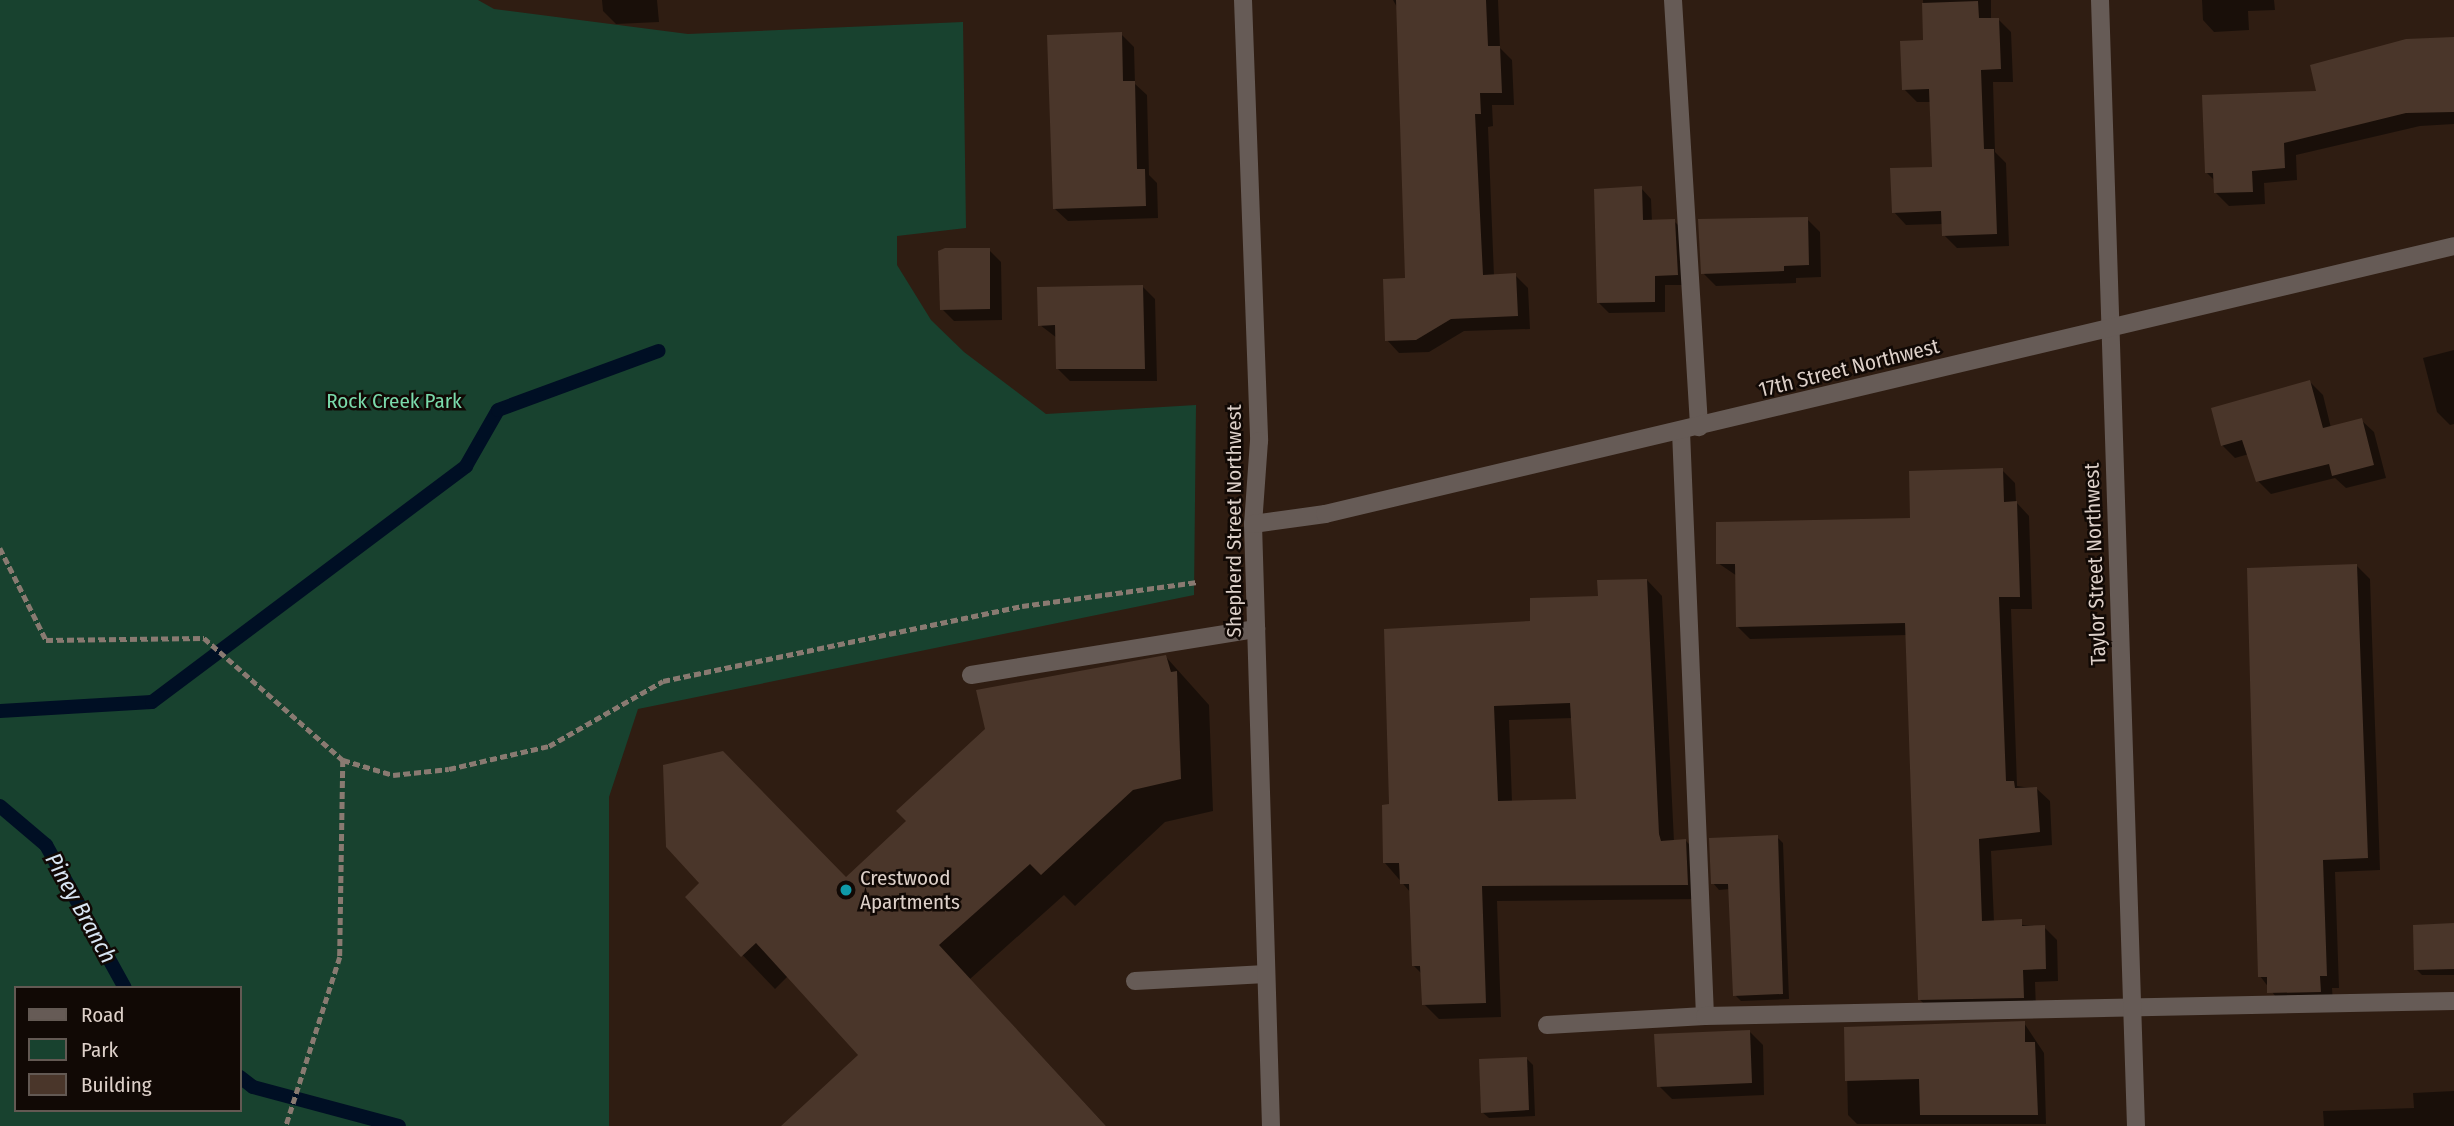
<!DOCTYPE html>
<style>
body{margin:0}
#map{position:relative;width:2454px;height:1126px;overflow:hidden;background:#2f1d12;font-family:"Fira Sans Condensed",sans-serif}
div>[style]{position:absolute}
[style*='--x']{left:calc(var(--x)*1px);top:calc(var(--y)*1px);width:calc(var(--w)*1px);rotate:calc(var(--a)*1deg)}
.green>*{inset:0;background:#18422f}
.shadow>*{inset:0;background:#0007}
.stream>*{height:14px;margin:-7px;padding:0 7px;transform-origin:7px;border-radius:7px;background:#000f24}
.building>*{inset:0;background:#4a362a}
.path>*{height:4.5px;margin-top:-2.25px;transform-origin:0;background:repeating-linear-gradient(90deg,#897a71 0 7px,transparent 0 10.5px)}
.service>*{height:18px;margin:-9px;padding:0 9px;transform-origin:9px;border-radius:9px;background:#665b56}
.minor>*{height:18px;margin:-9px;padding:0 9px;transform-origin:9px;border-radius:9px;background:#665b56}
.dots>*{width:19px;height:19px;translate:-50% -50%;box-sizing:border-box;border:4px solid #110905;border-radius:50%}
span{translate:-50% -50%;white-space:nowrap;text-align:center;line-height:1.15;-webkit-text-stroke:5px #110905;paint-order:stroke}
.street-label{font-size:21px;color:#ddd0c9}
.park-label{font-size:21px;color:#7adaab}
.poi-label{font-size:21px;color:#ddd0c9}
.left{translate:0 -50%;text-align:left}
.water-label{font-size:23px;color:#d8e5f3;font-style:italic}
.legend{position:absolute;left:14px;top:986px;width:228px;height:126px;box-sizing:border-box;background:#110905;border:2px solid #635953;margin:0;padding:9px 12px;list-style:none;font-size:21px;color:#ddd0c9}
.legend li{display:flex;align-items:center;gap:14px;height:35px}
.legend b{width:35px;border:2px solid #635953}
</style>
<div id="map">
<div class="green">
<i style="clip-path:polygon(evenodd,0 0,478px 0,494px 9px,688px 34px,963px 22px,966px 228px,897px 236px,897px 265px,931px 320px,964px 352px,1046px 414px,1196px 405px,1194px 595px,638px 709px,609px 797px,609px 1126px,0 1126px,0 0,16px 988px,240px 988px,240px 1110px,16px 1110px,16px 988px)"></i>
</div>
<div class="shadow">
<i style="clip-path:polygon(602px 0,657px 0,659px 22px,616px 24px,603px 11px)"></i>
<i style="clip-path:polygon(1393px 0,1498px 0,1500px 48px,1512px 60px,1514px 105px,1492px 105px,1493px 126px,1488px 127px,1494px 276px,1515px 275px,1528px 288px,1530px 329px,1464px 331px,1429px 352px,1399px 353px,1387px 340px,1406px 280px,1398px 9px)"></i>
<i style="clip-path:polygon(1923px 0,1991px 0,1991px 20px,1998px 19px,2011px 32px,2013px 82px,1993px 82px,1995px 152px,2006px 163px,2009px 246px,1957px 248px,1944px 235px,1943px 224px,1906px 225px,1894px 212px,1933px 168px,1931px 102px,1917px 102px,1904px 89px,1925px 42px)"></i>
<i style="clip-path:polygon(2202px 0,2274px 0,2275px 10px,2248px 11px,2249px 30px,2214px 32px,2203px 20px)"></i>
<i style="clip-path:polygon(1121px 34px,1134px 47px,1135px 84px,1147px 95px,1149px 175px,1157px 183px,1158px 218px,1068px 221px,1055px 209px)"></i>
<i style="clip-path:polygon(2454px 38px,2454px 124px,2420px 126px,2296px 155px,2297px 180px,2264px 183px,2265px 204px,2229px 206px,2216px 193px,2215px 181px,2206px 172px,2318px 92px)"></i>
<i style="clip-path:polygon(1641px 188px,1651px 199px,1652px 222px,1674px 221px,1685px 232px,1688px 285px,1665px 285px,1665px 312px,1609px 313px,1599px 303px)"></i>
<i style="clip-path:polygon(1807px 219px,1820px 232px,1821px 277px,1796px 278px,1796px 283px,1716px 286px,1703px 273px)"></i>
<i style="clip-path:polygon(989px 250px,1001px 262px,1002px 320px,954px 321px,942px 309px)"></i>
<i style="clip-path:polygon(1142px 286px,1155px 299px,1157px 381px,1070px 381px,1057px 368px,1057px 338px,1040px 325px)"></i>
<i style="clip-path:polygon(2454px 350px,2454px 424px,2450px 425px,2437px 412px,2423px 358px)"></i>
<i style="clip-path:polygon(2310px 382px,2323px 395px,2331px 428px,2361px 420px,2374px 432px,2386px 478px,2346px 488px,2335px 478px,2271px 494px,2258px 481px,2249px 454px,2235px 458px,2222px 445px)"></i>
<i style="clip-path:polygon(2002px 470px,2015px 483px,2016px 502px,2029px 516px,2032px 609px,2011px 609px,2017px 786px,2037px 789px,2050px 801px,2052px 845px,1991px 851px,1994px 922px,2044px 927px,2057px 940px,2058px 981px,2035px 982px,2036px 1010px,1933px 1012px,1920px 1000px,1907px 635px,1750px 639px,1737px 626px,1737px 576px,1718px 563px,1912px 519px)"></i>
<i style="clip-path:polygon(2357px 566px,2370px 579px,2380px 870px,2335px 872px,2339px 988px,2332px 988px,2333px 1004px,2282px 1005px,2260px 976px)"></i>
<i style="clip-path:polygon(evenodd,1647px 580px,1662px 596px,1674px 842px,1686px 841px,1701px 856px,1703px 899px,1497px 901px,1501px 1017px,1439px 1019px,1424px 1004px,1422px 974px,1413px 965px,1411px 893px,1385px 863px,1391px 806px,1532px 623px,1647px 580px,1573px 718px,1578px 800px,1512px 802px,1509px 720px,1573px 718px)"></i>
<i style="clip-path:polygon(1166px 657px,1209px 705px,1213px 811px,1165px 822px,1075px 906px,1064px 895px,970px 979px,1106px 1126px,783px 1126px,860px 1055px,788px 976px,775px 989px,687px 897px,847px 879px)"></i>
<i style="clip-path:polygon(1777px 837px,1783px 843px,1789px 999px,1741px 1001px,1735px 995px,1730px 889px,1719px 890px,1713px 883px)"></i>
<i style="clip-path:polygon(2454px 925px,2454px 975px,2422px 975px,2416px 969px)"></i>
<i style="clip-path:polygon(2024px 1023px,2044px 1053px,2046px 1124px,1857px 1124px,1848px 1115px,1846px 1029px)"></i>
<i style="clip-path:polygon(1750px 1032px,1763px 1045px,1764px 1095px,1672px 1099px,1659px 1086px)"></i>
<i style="clip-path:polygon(1527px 1059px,1533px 1065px,1535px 1116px,1489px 1118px,1482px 1112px)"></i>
<i style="clip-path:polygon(2454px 1091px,2454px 1126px,2324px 1126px,2323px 1111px,2414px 1108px,2413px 1093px)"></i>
</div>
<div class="stream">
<i style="--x:0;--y:711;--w:152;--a:-3.4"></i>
<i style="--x:152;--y:702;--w:393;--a:-36.9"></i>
<i style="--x:466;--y:466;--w:64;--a:-60.3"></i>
<i style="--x:498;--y:410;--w:171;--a:-20.2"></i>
<i style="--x:0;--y:806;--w:60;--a:40.3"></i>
<i style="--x:46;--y:845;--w:163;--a:61.1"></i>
<i style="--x:240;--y:1077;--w:16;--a:38"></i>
<i style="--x:253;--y:1087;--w:151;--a:15"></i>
</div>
<div class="building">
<i style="clip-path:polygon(1396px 0,1486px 0,1488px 46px,1500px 46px,1502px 93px,1480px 93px,1481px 114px,1475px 114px,1483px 275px,1516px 273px,1518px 316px,1451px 319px,1416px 340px,1385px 341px,1383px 279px,1405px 278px)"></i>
<i style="clip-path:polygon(1978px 1px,1979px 18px,1999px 18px,2001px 69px,1981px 70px,1984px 149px,1994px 149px,1997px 234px,1942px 236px,1941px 211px,1892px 213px,1890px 168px,1932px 167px,1929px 89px,1902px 90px,1900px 41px,1923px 40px,1922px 3px)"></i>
<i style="clip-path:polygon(1122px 32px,1123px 81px,1135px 81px,1137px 169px,1145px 169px,1146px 206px,1053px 209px,1047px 35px)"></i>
<i style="clip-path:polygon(2454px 37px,2454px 112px,2406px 113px,2284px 143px,2285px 168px,2252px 171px,2253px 192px,2214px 193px,2213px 173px,2205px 173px,2202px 95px,2316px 91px,2310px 65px,2406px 39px)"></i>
<i style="clip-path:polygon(1642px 186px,1643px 220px,1675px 219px,1678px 275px,1655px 276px,1655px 302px,1597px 303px,1594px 189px)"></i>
<i style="clip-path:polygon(1808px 217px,1809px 265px,1784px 266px,1784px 271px,1701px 274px,1698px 219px)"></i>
<i style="clip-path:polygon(945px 248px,990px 248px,990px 309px,940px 310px,938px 251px)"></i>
<i style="clip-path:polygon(1143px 285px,1145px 369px,1056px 369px,1055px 325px,1038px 326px,1037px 287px)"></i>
<i style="clip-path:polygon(2310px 380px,2323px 428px,2362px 418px,2374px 465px,2332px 476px,2329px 464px,2256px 482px,2242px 440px,2221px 446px,2211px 408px)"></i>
<i style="clip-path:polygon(2003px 468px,2004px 502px,2017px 501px,2020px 597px,1999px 597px,2006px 781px,2014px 781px,2015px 788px,2037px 787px,2040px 832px,1979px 839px,1982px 921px,2022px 919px,2022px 926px,2045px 925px,2046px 969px,2023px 970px,2024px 998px,1918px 1000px,1905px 623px,1736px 627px,1735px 564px,1716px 564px,1716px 522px,1910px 518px,1909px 471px)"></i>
<i style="clip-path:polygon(2357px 564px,2368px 858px,2323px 860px,2327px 976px,2320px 976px,2321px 992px,2267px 993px,2267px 977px,2258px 977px,2247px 568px)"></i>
<i style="clip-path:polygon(evenodd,1647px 579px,1659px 834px,1661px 841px,1686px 839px,1688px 885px,1482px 886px,1486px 1003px,1422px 1005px,1420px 966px,1412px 966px,1409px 884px,1400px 884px,1399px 863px,1383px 863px,1382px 805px,1389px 804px,1384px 629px,1530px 621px,1530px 598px,1598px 596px,1597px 580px,1647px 579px,1570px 703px,1576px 799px,1498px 801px,1494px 706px,1570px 703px)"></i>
<i style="clip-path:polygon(1166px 655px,1171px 672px,1177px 671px,1181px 779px,1133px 790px,1041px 875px,1030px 864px,939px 945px,1106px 1126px,781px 1126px,858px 1055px,756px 943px,741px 957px,685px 897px,699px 883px,666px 847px,663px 765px,723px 751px,846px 877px,906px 821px,896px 811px,985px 729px,976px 690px)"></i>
<i style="clip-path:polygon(1778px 835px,1783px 994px,1733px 996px,1728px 884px,1711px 884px,1709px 838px)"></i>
<i style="clip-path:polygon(2454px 923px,2454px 969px,2414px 970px,2413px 925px)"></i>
<i style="clip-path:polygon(2025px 1021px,2025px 1042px,2035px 1042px,2038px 1115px,1920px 1115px,1919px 1079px,1845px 1081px,1844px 1027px)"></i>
<i style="clip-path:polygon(1750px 1030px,1752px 1083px,1657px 1087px,1654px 1034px)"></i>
<i style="clip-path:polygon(1527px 1057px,1529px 1110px,1481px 1113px,1479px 1059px)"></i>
</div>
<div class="path">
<i style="--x:0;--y:548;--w:103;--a:63.4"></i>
<i style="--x:46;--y:640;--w:158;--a:-0.7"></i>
<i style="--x:204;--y:638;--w:185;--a:41.3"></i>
<i style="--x:343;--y:760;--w:197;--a:90.9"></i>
<i style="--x:340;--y:957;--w:177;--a:107.7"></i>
<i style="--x:343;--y:760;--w:52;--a:16.7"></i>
<i style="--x:393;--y:775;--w:56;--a:-6.1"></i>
<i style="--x:449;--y:769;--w:103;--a:-13"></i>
<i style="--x:549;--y:746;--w:131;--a:-29.7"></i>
<i style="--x:663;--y:681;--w:367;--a:-11.8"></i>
<i style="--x:1022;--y:606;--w:177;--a:-7.8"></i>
</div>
<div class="service">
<i style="--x:1673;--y:0;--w:428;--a:86.5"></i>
<i style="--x:1681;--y:431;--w:585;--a:87.65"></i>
<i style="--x:971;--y:675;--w:289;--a:-9.2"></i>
<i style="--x:1135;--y:981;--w:131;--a:-3.1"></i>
<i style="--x:1547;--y:1025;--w:158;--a:-3.3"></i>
<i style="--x:1705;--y:1016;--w:749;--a:-1.15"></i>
</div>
<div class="minor">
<i style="--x:1243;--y:0;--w:441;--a:87.9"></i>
<i style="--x:1259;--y:441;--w:83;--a:94.1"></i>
<i style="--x:1253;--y:524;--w:602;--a:88.29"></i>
<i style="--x:2100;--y:0;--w:1127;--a:88.17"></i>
<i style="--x:1253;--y:524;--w:73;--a:-7.9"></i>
<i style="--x:1325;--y:514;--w:1160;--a:-13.35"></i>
</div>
<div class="dots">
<i style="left:846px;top:890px;background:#0f9aa8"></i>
</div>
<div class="street-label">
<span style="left:1849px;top:368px;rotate:-14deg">17th Street Northwest</span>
<span style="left:1234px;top:521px;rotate:-90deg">Shepherd Street Northwest</span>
<span style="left:2095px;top:564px;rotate:-92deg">Taylor Street Northwest</span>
</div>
<div class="park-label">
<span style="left:394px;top:401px">Rock Creek Park</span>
</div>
<div class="poi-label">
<span class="left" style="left:860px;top:890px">Crestwood<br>Apartments</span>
</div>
<div class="water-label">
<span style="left:81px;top:908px;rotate:61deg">Piney Branch</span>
</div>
<ul class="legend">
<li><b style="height:9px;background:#665b56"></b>Road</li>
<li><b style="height:19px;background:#18422f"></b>Park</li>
<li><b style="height:19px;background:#4a362a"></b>Building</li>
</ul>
</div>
